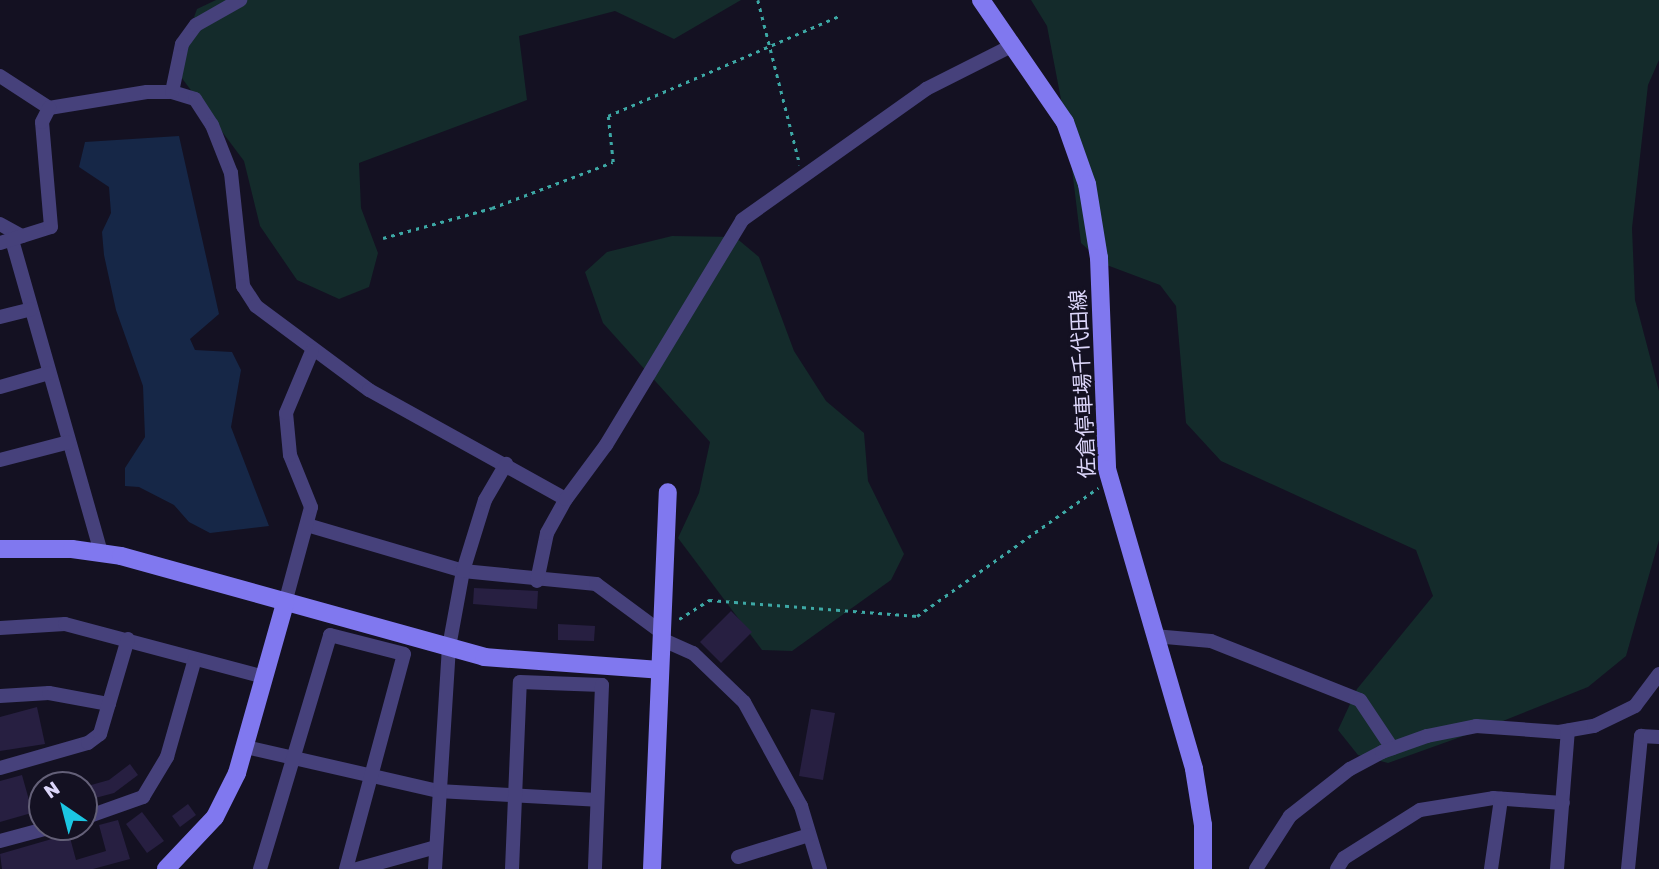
<!DOCTYPE html>
<meta charset="utf-8">
<style>
body{margin:0}
#map{position:relative;width:1659px;height:869px;overflow:hidden;background:#141122;font-family:Rubik,"Noto Sans JP",sans-serif}
div>[style]{position:absolute}
[style*='--x']{left:calc(var(--x)*1px);top:calc(var(--y)*1px);width:calc(var(--w)*1px);rotate:calc(var(--a)*1deg)}
.green>*{inset:0;background:#142b2b}
.water>*{inset:0;background:#162747}
.building>*{inset:0;background:#271f41}
.path>*{height:2.5px;margin-top:-1.25px;transform-origin:0;background:repeating-linear-gradient(90deg,#3da8a5 0 3.5px,transparent 0 8.5px)}
.street>*{height:14px;margin:-7px;padding:0 7px;transform-origin:7px;border-radius:7px;background:#46417b}
.secondary>*{height:18px;margin:-9px;padding:0 9px;transform-origin:9px;border-radius:9px;background:#8078ef}
span{translate:-50% -50%;white-space:nowrap;text-align:center;line-height:1.15;-webkit-text-stroke:5px #141122;paint-order:stroke}
.street-label{font-size:21px;color:#dcd6fa}
.north{position:absolute;left:28px;top:771px;width:70px;height:70px;box-sizing:border-box;background:#141122;border:2px solid #646078;border-radius:50%;rotate:325deg;font-size:19px;font-weight:700;line-height:28px;text-align:center;color:#dcd6fa}
.north::after{content:'';display:block;margin:auto;width:24px;height:32px;background:#1bc6e2;clip-path:polygon(50% 0,100% 100%,50% 72%,0 100%)}
</style>
<div id="map">
<div class="green">
<i style="clip-path:polygon(216px 0,741px 0,674px 39px,615px 11px,519px 36px,527px 100px,359px 163px,361px 208px,378px 253px,369px 287px,339px 299px,297px 280px,260px 226px,244px 161px,175px 69px,197px 9px)"></i>
<i style="clip-path:polygon(1031px 0,1659px 0,1659px 60px,1648px 85px,1632px 228px,1635px 300px,1659px 391px,1659px 540px,1626px 656px,1588px 687px,1483px 729px,1388px 763px,1358px 755px,1338px 730px,1357px 689px,1433px 596px,1416px 550px,1221px 461px,1186px 423px,1176px 306px,1160px 285px,1104px 264px,1081px 243px,1068px 136px,1047px 26px)"></i>
<i style="clip-path:polygon(672px 236px,735px 237px,759px 257px,794px 351px,826px 401px,864px 433px,868px 481px,904px 554px,891px 580px,792px 651px,762px 650px,678px 538px,699px 493px,710px 442px,603px 323px,585px 272px,607px 252px)"></i>
</div>
<div class="water">
<i style="clip-path:polygon(179px 136px,219px 314px,190px 339px,195px 350px,232px 352px,241px 370px,231px 427px,269px 526px,210px 533px,189px 522px,174px 505px,139px 487px,125px 486px,125px 468px,145px 437px,143px 386px,116px 310px,104px 255px,102px 232px,111px 213px,109px 187px,79px 167px,85px 142px)"></i>
</div>
<div class="building">
<i style="clip-path:polygon(474px 588px,538px 591px,537px 609px,473px 604px)"></i>
<i style="clip-path:polygon(731px 611px,752px 632px,721px 663px,700px 642px)"></i>
<i style="clip-path:polygon(558px 624px,595px 626px,594px 641px,558px 640px)"></i>
<i style="clip-path:polygon(37px 707px,45px 744px,0 751px,0 717px)"></i>
<i style="clip-path:polygon(811px 709px,835px 713px,823px 780px,799px 776px)"></i>
<i style="clip-path:polygon(130px 764px,138px 775px,114px 793px,84px 801px,84px 787px,109px 780px)"></i>
<i style="clip-path:polygon(22px 775px,29px 800px,42px 797px,42px 810px,0 822px,0 781px)"></i>
<i style="clip-path:polygon(188px 804px,196px 815px,180px 827px,172px 816px)"></i>
<i style="clip-path:polygon(142px 812px,164px 841px,147px 853px,126px 824px)"></i>
<i style="clip-path:polygon(118px 820px,130px 859px,93px 869px,2px 869px,0 854px,69px 834px,76px 860px,106px 851px,99px 825px)"></i>
</div>
<div class="path">
<i style="--x:758;--y:0;--w:170;--a:75.7"></i>
<i style="--x:383;--y:238;--w:113;--a:-15.4"></i>
<i style="--x:492;--y:208;--w:129;--a:-20.8"></i>
<i style="--x:613;--y:162;--w:46;--a:-96.2"></i>
<i style="--x:608;--y:116;--w:252;--a:-23.4"></i>
<i style="--x:679;--y:619;--w:36;--a:-32"></i>
<i style="--x:709;--y:600;--w:209;--a:4.4"></i>
<i style="--x:917;--y:616;--w:222;--a:-35.3"></i>
</div>
<div class="street">
<i style="--x:0;--y:76;--w:59;--a:33.1"></i>
<i style="--x:49;--y:108;--w:99;--a:-9.3"></i>
<i style="--x:147;--y:92;--w:25;--a:0"></i>
<i style="--x:172;--y:92;--w:24;--a:17"></i>
<i style="--x:195;--y:99;--w:31;--a:57"></i>
<i style="--x:212;--y:125;--w:52;--a:68.4"></i>
<i style="--x:231;--y:173;--w:114;--a:83.9"></i>
<i style="--x:243;--y:286;--w:24;--a:57"></i>
<i style="--x:256;--y:306;--w:141;--a:36.6"></i>
<i style="--x:369;--y:390;--w:225;--a:29"></i>
<i style="--x:172;--y:92;--w:49;--a:-78.2"></i>
<i style="--x:182;--y:44;--w:24;--a:-54"></i>
<i style="--x:196;--y:25;--w:51;--a:-29.6"></i>
<i style="--x:0;--y:224;--w:25;--a:29"></i>
<i style="--x:12;--y:240;--w:325;--a:74.1"></i>
<i style="--x:0;--y:243;--w:53;--a:-17.4"></i>
<i style="--x:51;--y:227;--w:105;--a:-94.9"></i>
<i style="--x:42;--y:122;--w:16;--a:-63"></i>
<i style="--x:0;--y:317;--w:32;--a:-14"></i>
<i style="--x:0;--y:387;--w:51;--a:-15.9"></i>
<i style="--x:0;--y:460;--w:71;--a:-14.6"></i>
<i style="--x:307;--y:525;--w:163;--a:16.4"></i>
<i style="--x:463;--y:571;--w:134;--a:5.6"></i>
<i style="--x:596;--y:584;--w:81;--a:36.4"></i>
<i style="--x:537;--y:581;--w:49;--a:-78.2"></i>
<i style="--x:547;--y:533;--w:39;--a:-61"></i>
<i style="--x:566;--y:499;--w:67;--a:-53.5"></i>
<i style="--x:606;--y:445;--w:263;--a:-58.8"></i>
<i style="--x:742;--y:220;--w:226;--a:-35.4"></i>
<i style="--x:926;--y:89;--w:95;--a:-26.8"></i>
<i style="--x:285;--y:603;--w:99;--a:-74.8"></i>
<i style="--x:311;--y:507;--w:56;--a:-112"></i>
<i style="--x:290;--y:455;--w:42;--a:-95.4"></i>
<i style="--x:286;--y:413;--w:67;--a:-67.2"></i>
<i style="--x:0;--y:628;--w:65;--a:-3.5"></i>
<i style="--x:65;--y:624;--w:206;--a:14.9"></i>
<i style="--x:1154;--y:636;--w:57;--a:5"></i>
<i style="--x:1211;--y:641;--w:160;--a:21.6"></i>
<i style="--x:1360;--y:700;--w:58;--a:56.3"></i>
<i style="--x:661;--y:639;--w:35;--a:24"></i>
<i style="--x:693;--y:653;--w:71;--a:43.9"></i>
<i style="--x:744;--y:702;--w:119;--a:61.3"></i>
<i style="--x:801;--y:806;--w:66;--a:73.2"></i>
<i style="--x:0;--y:696;--w:49;--a:-3.5"></i>
<i style="--x:49;--y:693;--w:61;--a:10.4"></i>
<i style="--x:246;--y:747;--w:197;--a:12.9"></i>
<i style="--x:438;--y:791;--w:159;--a:3.2"></i>
<i style="--x:0;--y:768;--w:91;--a:-15.9"></i>
<i style="--x:88;--y:743;--w:15;--a:-37"></i>
<i style="--x:100;--y:734;--w:99;--a:-73.6"></i>
<i style="--x:84;--y:818;--w:63;--a:-19.6"></i>
<i style="--x:143;--y:797;--w:47;--a:-59"></i>
<i style="--x:167;--y:757;--w:102;--a:-74.1"></i>
<i style="--x:0;--y:841;--w:54;--a:-15.1"></i>
<i style="--x:738;--y:857;--w:74;--a:-17.2"></i>
<i style="--x:260;--y:869;--w:244;--a:-73.3"></i>
<i style="--x:330;--y:635;--w:76;--a:14.4"></i>
<i style="--x:404;--y:654;--w:223;--a:105.1"></i>
<i style="--x:357;--y:869;--w:82;--a:-15.6"></i>
<i style="--x:435;--y:869;--w:222;--a:-86.4"></i>
<i style="--x:449;--y:647;--w:77;--a:-79.6"></i>
<i style="--x:463;--y:571;--w:74;--a:-72.8"></i>
<i style="--x:485;--y:500;--w:42;--a:-59.7"></i>
<i style="--x:512;--y:869;--w:187;--a:-87.6"></i>
<i style="--x:520;--y:682;--w:82;--a:2.1"></i>
<i style="--x:602;--y:685;--w:184;--a:92.2"></i>
<i style="--x:1256;--y:869;--w:63;--a:-57.3"></i>
<i style="--x:1290;--y:816;--w:76;--a:-38.1"></i>
<i style="--x:1350;--y:769;--w:36;--a:-28"></i>
<i style="--x:1382;--y:752;--w:48;--a:-19.6"></i>
<i style="--x:1427;--y:736;--w:50;--a:-11.5"></i>
<i style="--x:1476;--y:726;--w:83;--a:4.1"></i>
<i style="--x:1559;--y:732;--w:36;--a:-10"></i>
<i style="--x:1594;--y:726;--w:46;--a:-26"></i>
<i style="--x:1635;--y:706;--w:40;--a:-53"></i>
<i style="--x:1337;--y:869;--w:13;--a:-58"></i>
<i style="--x:1344;--y:858;--w:90;--a:-32.3"></i>
<i style="--x:1420;--y:810;--w:74;--a:-9.3"></i>
<i style="--x:1493;--y:798;--w:70;--a:4.1"></i>
<i style="--x:1491;--y:869;--w:71;--a:-81.9"></i>
<i style="--x:1557;--y:869;--w:139;--a:-85.5"></i>
<i style="--x:1628;--y:869;--w:134;--a:-84.4"></i>
<i style="--x:1641;--y:736;--w:18;--a:3"></i>
</div>
<div class="secondary">
<i style="--x:981;--y:0;--w:148;--a:55.5"></i>
<i style="--x:1065;--y:122;--w:66;--a:70.5"></i>
<i style="--x:1087;--y:184;--w:75;--a:80.8"></i>
<i style="--x:1099;--y:258;--w:211;--a:87.8"></i>
<i style="--x:1107;--y:469;--w:312;--a:73.8"></i>
<i style="--x:1194;--y:769;--w:57;--a:80.9"></i>
<i style="--x:1203;--y:825;--w:44;--a:90"></i>
<i style="--x:0;--y:549;--w:72;--a:0"></i>
<i style="--x:72;--y:549;--w:49;--a:8.1"></i>
<i style="--x:121;--y:556;--w:377;--a:15.5"></i>
<i style="--x:484;--y:657;--w:176;--a:4.2"></i>
<i style="--x:166;--y:869;--w:71;--a:-46.7"></i>
<i style="--x:215;--y:817;--w:49;--a:-63.4"></i>
<i style="--x:237;--y:773;--w:177;--a:-74.2"></i>
<i style="--x:652;--y:869;--w:377;--a:-87.6"></i>
</div>
<div class="street-label">
<span style="left:1083px;top:384px;rotate:-93deg">佐倉停車場千代田線</span>
</div>
<div class="north">N</div>
</div>
